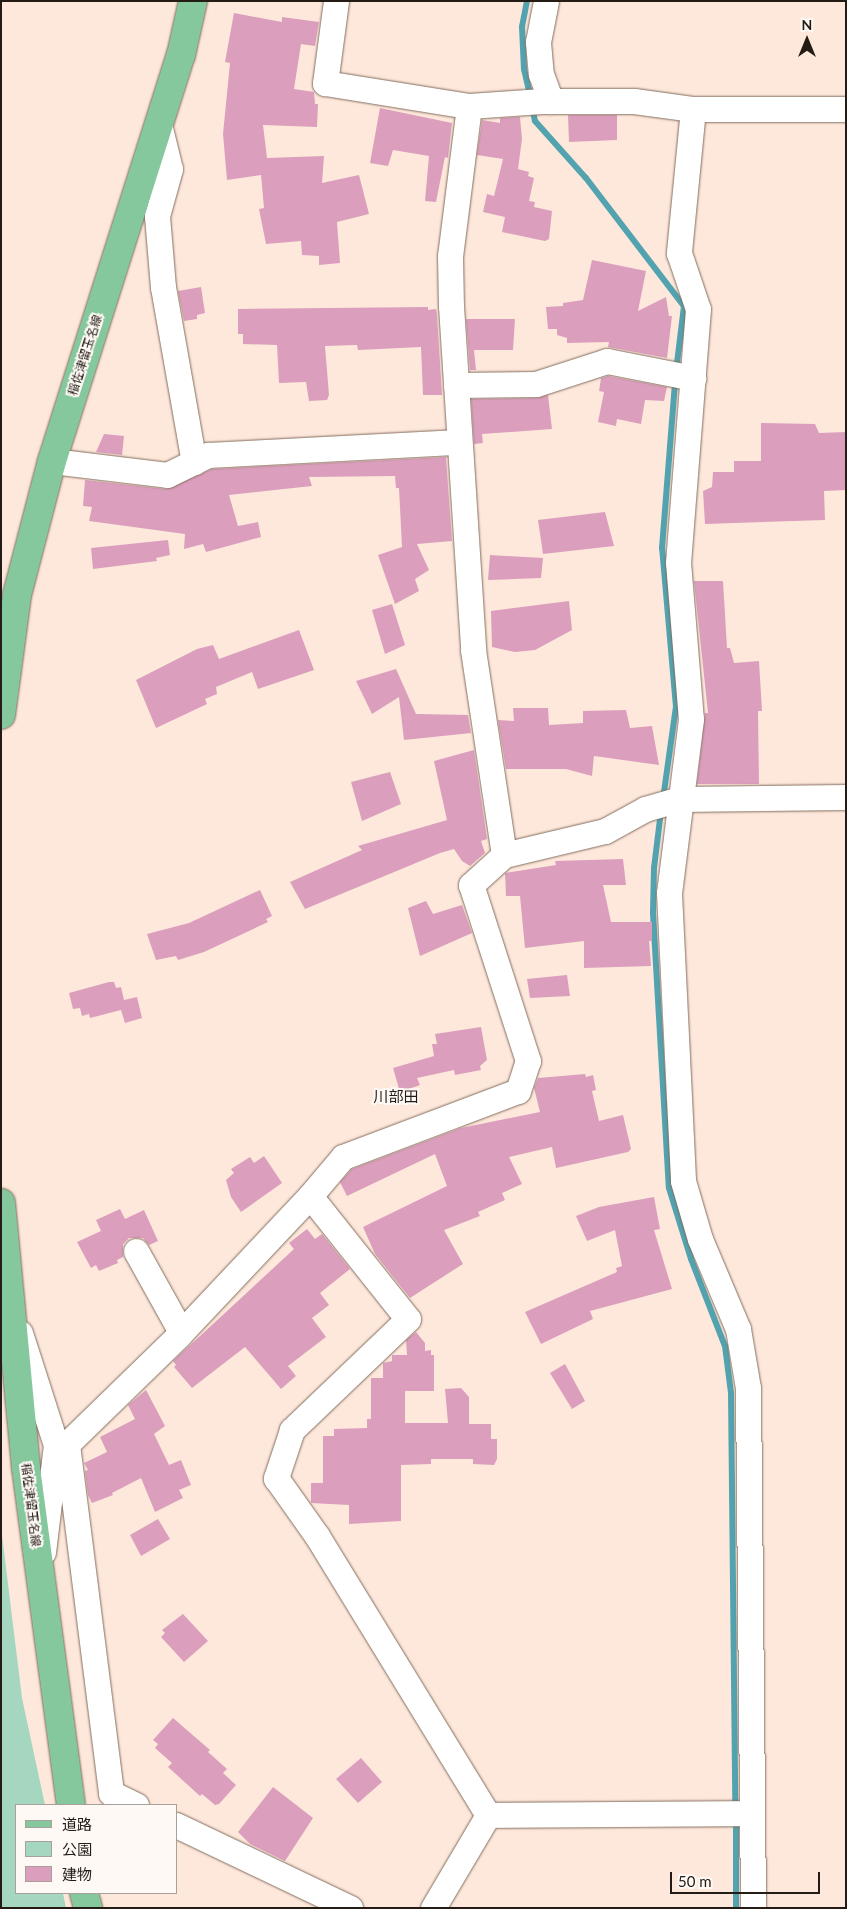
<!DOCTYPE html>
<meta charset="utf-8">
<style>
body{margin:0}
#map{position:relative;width:847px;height:1909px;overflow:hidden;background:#fde8db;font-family:Lato,"Noto Sans JP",sans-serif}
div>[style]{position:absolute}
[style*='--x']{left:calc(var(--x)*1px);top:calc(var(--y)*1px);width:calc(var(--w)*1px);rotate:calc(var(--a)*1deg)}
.green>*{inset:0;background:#a5d6bf}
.stream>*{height:6px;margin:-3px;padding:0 3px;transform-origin:3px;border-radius:3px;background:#52a3af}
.building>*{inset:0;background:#db9fbd}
.roads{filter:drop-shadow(0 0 1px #836d5e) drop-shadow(0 0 1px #836d5e)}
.minor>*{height:25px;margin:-12.5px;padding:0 12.5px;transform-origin:12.5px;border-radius:12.5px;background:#fff}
.major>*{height:28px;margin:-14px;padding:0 14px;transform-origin:14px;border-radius:14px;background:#86c89d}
span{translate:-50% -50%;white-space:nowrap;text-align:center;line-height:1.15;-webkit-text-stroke:4px #fef9f5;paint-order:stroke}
.street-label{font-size:12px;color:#241b15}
.quarter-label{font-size:15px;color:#241b15}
.frame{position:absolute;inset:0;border:2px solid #241b15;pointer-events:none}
.legend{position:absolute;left:15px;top:1804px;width:162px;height:90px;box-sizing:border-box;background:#fef9f5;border:1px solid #a7a09b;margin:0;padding:6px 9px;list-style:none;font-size:15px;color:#241b15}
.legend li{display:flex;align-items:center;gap:10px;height:25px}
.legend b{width:25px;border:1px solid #a7a09b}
.north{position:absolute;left:782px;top:15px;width:50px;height:50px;-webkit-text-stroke:4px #fef9f5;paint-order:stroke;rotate:0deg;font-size:14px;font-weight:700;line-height:20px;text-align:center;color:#241b15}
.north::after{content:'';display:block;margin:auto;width:18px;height:22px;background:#241b15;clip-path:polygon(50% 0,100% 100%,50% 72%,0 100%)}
.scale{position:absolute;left:670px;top:1872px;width:150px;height:22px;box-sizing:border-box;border:2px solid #241b15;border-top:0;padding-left:6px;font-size:15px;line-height:18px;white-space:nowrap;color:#241b15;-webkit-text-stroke:4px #fef9f5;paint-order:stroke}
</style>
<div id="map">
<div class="green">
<i style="clip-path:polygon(1px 1527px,22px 1698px,45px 1805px,16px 1805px,16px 1893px,63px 1893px,66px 1908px,1px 1908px)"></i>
</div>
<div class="stream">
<i style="--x:527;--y:1;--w:26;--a:101"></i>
<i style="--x:522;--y:27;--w:42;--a:87.3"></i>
<i style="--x:524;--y:69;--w:28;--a:77"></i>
<i style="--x:532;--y:106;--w:15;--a:79"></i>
<i style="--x:535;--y:121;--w:76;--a:48.2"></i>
<i style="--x:586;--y:178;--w:161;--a:52.6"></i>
<i style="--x:684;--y:306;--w:65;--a:97"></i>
<i style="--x:663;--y:799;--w:93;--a:-82"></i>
<i style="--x:676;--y:707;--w:160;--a:-95"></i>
<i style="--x:662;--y:548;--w:168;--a:-85.5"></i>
<i style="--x:661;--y:811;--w:57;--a:97"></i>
<i style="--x:654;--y:868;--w:45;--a:91.3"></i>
<i style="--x:653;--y:913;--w:275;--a:86.7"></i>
<i style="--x:669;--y:1188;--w:74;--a:72.8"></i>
<i style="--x:691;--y:1259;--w:93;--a:68.7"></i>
<i style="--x:725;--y:1346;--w:47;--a:82.7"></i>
<i style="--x:731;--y:1393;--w:414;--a:89.4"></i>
<i style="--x:736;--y:1817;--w:91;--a:90"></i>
</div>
<div class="building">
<i style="clip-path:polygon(234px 13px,282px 22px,282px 17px,319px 22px,315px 46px,301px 44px,294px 89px,314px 92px,315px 104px,318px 104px,317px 127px,263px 125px,267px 158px,324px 156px,322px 183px,359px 175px,369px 214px,337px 222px,340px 263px,319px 265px,319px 256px,302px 255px,301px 241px,266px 244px,259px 209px,264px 208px,261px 175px,227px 180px,223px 134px,230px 63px,225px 62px)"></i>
<i style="clip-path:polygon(380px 108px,452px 123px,448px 158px,445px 157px,436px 202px,425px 201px,429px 156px,393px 150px,388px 166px,370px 163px)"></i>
<i style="clip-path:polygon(568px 115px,617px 115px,617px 140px,569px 142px)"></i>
<i style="clip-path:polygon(520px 117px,522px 139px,518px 169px,529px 172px,528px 176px,534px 178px,529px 201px,535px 202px,534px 207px,552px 211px,549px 239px,545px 241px,502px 232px,505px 217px,483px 212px,487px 194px,494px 196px,503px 159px,477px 155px,482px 120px,500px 123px,500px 118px)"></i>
<i style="clip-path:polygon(592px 260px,646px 271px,638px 311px,666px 297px,669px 316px,672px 316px,667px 358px,608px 347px,609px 342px,567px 343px,567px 338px,557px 335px,557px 329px,548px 329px,546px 307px,563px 306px,563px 303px,583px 300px)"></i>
<i style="clip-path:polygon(201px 287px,205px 313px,197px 315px,197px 319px,184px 321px,178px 291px)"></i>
<i style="clip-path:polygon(428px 307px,428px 310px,436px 309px,437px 315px,442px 395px,423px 395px,421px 347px,358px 350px,357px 345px,325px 346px,329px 395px,327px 400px,309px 401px,306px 382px,279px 383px,277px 345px,243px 344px,243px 334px,238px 334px,238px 309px)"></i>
<i style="clip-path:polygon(466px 319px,515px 319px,513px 350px,474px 350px,476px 370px,470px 370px)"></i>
<i style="clip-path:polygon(608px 376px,667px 387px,664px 401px,645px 400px,641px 424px,617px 419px,616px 426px,598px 422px,604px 392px,599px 391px,601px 378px)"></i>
<i style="clip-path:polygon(548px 395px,552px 429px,482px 434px,483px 443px,474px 444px,471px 399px,536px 398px)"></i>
<i style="clip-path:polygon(761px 423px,815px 424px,819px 433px,846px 432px,846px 490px,824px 491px,825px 520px,705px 524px,703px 491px,712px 487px,713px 472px,734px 472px,734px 461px,761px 461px)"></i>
<i style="clip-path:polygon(104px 434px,124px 436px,122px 455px,96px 452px)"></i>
<i style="clip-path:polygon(446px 457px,452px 541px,417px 544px,429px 570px,415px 579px,419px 591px,395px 604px,378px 555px,402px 547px,399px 488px,396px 488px,395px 476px,309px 477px,312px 486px,229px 495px,238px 526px,258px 522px,261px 537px,206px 552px,203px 544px,184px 549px,185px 534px,89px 521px,92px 507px,83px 506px,85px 480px,166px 489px,212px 469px)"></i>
<i style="clip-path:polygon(605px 512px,614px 546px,543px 554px,538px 520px)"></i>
<i style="clip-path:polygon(168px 540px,170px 555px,156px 558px,157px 561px,93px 569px,91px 548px)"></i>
<i style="clip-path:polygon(490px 555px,543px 558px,541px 578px,488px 580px)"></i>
<i style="clip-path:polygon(694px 581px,723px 581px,727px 648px,730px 648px,734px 663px,759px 661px,762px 711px,758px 711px,759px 784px,697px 784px,705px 713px,708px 713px)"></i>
<i style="clip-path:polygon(569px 601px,572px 630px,535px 650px,515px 652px,492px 647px,491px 611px)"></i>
<i style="clip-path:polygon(392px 604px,405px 645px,385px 654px,372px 610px)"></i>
<i style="clip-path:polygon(299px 630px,314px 670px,258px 689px,252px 672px,216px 687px,217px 694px,205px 699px,207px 704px,156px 728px,136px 680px,197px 649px,213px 645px,219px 659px)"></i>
<i style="clip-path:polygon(396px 669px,416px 714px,468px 715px,471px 733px,404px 740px,399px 697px,372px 714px,356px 681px)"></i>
<i style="clip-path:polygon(513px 708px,548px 708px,549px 725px,583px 723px,583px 711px,626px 710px,630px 728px,652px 726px,659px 765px,594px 756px,592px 776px,566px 769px,506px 769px,498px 720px,514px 721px)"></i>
<i style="clip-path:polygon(474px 750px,487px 839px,481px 841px,485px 853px,470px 866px,462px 861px,454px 849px,440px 853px,305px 909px,290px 882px,362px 850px,358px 846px,447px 820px,434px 761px)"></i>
<i style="clip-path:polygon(390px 772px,401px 804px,362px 821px,351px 782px)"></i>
<i style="clip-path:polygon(623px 859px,626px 885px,603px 885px,611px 922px,652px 922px,652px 941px,649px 941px,651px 966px,584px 968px,584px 941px,525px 948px,520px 896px,506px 896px,505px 873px,556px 865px,555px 861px)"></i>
<i style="clip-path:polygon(260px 890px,272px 916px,266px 919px,268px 922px,204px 952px,178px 960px,176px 956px,156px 960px,147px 934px,189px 923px)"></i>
<i style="clip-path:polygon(426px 901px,433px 914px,462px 905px,472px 933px,420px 956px,408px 908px)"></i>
<i style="clip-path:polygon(567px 975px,570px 996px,530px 998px,527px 979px)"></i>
<i style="clip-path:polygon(109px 982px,114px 982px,116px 988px,121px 987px,124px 1000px,137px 997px,142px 1018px,125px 1023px,121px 1010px,90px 1018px,89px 1014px,82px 1016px,80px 1008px,73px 1009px,69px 993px)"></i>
<i style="clip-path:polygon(481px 1027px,487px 1060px,480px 1066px,481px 1070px,455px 1075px,454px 1070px,417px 1078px,420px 1085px,400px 1092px,393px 1068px,434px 1056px,432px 1044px,437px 1044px,435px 1034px)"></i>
<i style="clip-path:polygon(585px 1074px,586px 1077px,593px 1075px,596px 1090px,592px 1091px,599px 1121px,623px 1115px,631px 1149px,628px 1152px,556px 1168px,552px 1147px,509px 1157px,522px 1184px,502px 1193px,505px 1200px,478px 1212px,480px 1216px,444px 1230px,463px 1264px,410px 1298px,375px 1254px,363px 1227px,447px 1186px,435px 1154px,347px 1196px,340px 1182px,352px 1169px,461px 1128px,540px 1112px,534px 1088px,538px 1078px)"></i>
<i style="clip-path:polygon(264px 1156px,282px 1183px,241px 1212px,231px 1197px,226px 1180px,234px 1173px,231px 1169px,250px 1157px,254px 1163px)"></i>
<i style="clip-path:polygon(654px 1197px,660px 1229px,654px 1230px,672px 1289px,590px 1311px,593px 1319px,541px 1344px,525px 1312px,617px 1272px,616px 1268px,622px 1266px,615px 1230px,587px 1241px,576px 1216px,599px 1207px)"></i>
<i style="clip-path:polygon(120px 1209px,125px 1219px,144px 1210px,158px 1241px,149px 1245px,143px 1238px,129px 1238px,123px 1244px,123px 1257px,117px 1260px,118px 1263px,99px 1271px,96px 1265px,91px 1268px,77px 1242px,101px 1231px,96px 1220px)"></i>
<i style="clip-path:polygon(307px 1229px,315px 1239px,322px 1234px,350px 1269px,320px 1293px,329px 1305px,312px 1318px,326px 1337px,288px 1366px,296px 1376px,281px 1389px,245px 1347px,192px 1388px,174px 1367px,176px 1365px,173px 1361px,294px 1249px,289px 1243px)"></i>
<i style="clip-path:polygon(416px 1332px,425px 1343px,425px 1351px,431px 1350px,431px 1355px,434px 1355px,434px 1391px,405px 1391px,405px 1423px,448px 1423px,445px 1389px,461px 1388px,469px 1397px,469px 1424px,491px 1424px,491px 1439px,497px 1439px,497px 1459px,494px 1465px,473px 1464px,473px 1459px,431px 1459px,431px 1464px,401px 1465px,401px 1521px,349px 1524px,349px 1505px,311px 1503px,311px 1483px,323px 1483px,323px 1436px,334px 1436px,334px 1429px,367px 1428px,367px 1419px,371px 1419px,371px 1378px,383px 1378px,383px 1363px,392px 1361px,392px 1355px,407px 1355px,406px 1340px)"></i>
<i style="clip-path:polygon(565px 1364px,585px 1401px,572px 1409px,550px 1373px)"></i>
<i style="clip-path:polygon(146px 1390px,165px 1426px,154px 1434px,169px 1465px,181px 1460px,191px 1485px,179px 1490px,183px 1498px,155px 1512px,141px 1478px,112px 1493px,113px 1495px,92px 1503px,88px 1495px,85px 1471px,88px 1470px,84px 1463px,107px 1452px,100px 1437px,135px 1419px,128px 1405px)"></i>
<i style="clip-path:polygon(158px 1519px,170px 1539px,141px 1556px,130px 1535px)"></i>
<i style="clip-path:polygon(183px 1614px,208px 1641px,184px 1662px,161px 1637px,165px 1633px,162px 1630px)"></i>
<i style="clip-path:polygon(173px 1718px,210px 1750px,208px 1752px,227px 1769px,223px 1773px,236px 1785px,219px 1804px,215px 1805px,202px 1794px,200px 1796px,168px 1767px,172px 1763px,155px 1748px,158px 1744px,153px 1740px)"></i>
<i style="clip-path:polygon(361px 1758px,382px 1782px,358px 1803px,336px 1779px)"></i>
<i style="clip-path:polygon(273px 1787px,313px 1818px,285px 1861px,250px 1844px,238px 1832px)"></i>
</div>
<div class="roads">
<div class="minor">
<i style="--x:336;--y:1;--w:83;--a:97.6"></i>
<i style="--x:325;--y:83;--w:146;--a:9.1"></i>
<i style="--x:469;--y:106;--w:73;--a:-3.9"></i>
<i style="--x:542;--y:101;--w:92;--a:0"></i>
<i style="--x:634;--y:101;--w:60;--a:7.7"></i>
<i style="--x:693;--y:109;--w:153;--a:0"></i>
<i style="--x:546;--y:1;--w:42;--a:101"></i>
<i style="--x:538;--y:42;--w:32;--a:85"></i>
<i style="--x:541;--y:74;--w:29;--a:70"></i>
<i style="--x:469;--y:106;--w:151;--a:97.2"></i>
<i style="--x:450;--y:256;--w:50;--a:88.9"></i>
<i style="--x:451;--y:306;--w:345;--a:86.3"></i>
<i style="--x:473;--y:650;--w:207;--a:81.4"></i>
<i style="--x:693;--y:109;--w:145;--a:95.6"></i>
<i style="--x:679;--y:253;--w:59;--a:71.3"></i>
<i style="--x:698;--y:309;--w:254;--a:94.5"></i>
<i style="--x:678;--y:562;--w:158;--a:85.3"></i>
<i style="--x:691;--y:719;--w:175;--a:97.2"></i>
<i style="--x:669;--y:893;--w:288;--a:87.2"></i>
<i style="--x:683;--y:1181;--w:60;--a:73.7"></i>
<i style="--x:700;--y:1239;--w:98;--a:67.1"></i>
<i style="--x:738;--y:1329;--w:60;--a:80.4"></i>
<i style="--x:748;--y:1388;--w:520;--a:89.45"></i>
<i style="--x:159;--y:124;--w:46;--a:76.3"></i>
<i style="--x:170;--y:169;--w:49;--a:105.5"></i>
<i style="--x:157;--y:216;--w:71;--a:85.2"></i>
<i style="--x:163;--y:287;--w:178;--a:80"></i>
<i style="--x:456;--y:385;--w:80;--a:-0.7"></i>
<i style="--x:536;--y:384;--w:75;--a:-17.9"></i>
<i style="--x:607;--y:361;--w:88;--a:11.2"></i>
<i style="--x:52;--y:461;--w:116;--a:6.9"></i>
<i style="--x:167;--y:475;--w:46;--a:-26"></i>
<i style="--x:208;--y:455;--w:251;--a:-3"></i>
<i style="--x:310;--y:1196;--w:157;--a:51.5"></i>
<i style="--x:408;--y:1319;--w:161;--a:136.3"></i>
<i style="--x:292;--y:1430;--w:51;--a:108.4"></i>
<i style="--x:276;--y:1478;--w:71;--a:54.7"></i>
<i style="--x:317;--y:1536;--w:327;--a:58.5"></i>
<i style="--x:136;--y:1251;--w:93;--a:60.9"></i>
<i style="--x:20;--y:1333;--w:118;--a:72.2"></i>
<i style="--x:67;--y:1444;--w:352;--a:82.8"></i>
<i style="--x:111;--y:1793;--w:28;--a:26"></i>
<i style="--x:43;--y:1552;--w:108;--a:-83.1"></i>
<i style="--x:56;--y:1445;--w:11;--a:-5"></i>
<i style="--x:67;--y:1444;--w:155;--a:-44.2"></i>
<i style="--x:178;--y:1336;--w:192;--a:-46.7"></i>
<i style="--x:310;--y:1196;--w:51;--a:-49.8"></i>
<i style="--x:343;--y:1157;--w:187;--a:-20.7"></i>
<i style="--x:518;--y:1091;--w:32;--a:-72"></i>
<i style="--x:528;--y:1061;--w:185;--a:-107.9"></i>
<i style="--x:471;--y:885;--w:45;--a:-42.3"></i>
<i style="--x:504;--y:855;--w:104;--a:-13.4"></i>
<i style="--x:605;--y:831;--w:46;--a:-28.8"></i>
<i style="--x:645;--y:809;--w:36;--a:-16"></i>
<i style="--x:680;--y:799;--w:166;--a:-0.7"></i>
<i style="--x:488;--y:1815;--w:264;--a:-0.4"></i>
<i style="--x:176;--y:1825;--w:193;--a:25.5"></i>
<i style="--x:433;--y:1908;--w:108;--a:-59.4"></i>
</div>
<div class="major">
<i style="--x:1;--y:715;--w:121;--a:-82.4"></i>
<i style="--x:17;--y:595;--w:138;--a:-75.4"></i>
<i style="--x:52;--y:461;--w:426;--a:-72.4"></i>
<i style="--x:181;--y:55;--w:55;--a:-77.5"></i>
<i style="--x:1;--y:1203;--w:266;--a:84.6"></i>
<i style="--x:26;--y:1468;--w:340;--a:82.4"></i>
<i style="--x:84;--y:1893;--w:16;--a:75"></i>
</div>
</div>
<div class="street-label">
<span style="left:85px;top:355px;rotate:-72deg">稲佐津留玉名線</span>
<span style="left:31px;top:1505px;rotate:83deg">稲佐津留玉名線</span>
</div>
<div class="quarter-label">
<span style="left:396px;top:1097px">川部田</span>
</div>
<div class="frame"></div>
<ul class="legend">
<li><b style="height:6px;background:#86c89d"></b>道路</li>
<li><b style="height:14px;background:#a5d6bf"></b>公園</li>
<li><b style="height:14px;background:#db9fbd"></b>建物</li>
</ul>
<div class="north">N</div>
<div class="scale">50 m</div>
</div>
